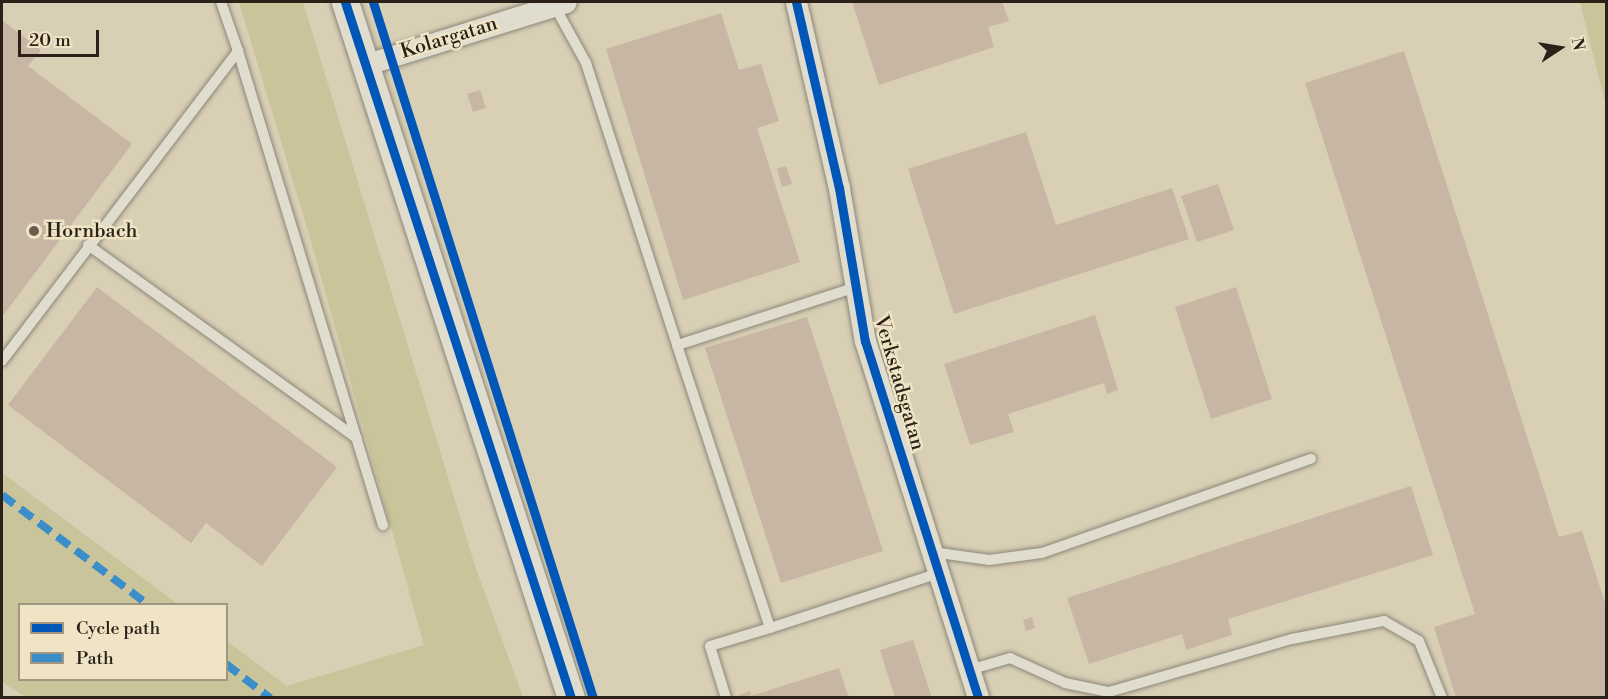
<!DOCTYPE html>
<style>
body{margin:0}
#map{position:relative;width:1608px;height:699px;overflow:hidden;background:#d8cfb5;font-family:"Libre Bodoni",serif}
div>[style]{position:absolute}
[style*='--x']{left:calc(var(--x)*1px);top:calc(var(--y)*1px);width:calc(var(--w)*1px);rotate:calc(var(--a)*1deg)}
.green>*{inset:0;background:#c9c499}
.building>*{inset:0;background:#c7b6a4}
.roads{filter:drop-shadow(0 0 2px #8d8778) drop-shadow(0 0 2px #8d8778)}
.service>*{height:10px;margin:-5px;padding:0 5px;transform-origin:5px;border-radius:5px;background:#e0dcce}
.minor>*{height:21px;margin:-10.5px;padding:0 10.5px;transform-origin:10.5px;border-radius:10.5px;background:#e0dcce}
.tertiary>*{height:27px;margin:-13.5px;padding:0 13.5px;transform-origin:13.5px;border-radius:13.5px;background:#e0dcce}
.quiet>*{height:8px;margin-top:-4px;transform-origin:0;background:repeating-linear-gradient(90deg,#3b8ec9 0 15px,transparent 0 23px)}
.cycleway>*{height:9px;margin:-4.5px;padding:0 4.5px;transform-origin:4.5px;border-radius:4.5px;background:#0057b8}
.dots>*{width:16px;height:16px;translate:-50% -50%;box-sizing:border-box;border:3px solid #efe4c6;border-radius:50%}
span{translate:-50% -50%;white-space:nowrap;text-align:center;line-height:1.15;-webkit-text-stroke:5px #efe4c6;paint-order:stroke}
.street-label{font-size:20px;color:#2c2118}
.poi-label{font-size:20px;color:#2c2118}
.left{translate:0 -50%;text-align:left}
.frame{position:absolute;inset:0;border:3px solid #2c2118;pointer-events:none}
.legend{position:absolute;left:18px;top:603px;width:210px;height:78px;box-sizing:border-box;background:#efe4c6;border:2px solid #a19680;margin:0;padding:8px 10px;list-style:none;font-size:18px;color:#2c2118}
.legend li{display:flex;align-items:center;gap:12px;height:30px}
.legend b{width:30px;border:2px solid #a19680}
.north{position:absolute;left:1530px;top:18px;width:60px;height:60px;-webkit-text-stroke:4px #efe4c6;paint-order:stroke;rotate:78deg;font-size:16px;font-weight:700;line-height:24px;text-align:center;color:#2c2118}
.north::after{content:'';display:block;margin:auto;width:21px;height:27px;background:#2c2118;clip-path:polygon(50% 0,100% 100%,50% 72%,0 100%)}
.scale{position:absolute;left:18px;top:30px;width:81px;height:27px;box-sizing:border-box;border:3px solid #2c2118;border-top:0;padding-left:8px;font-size:18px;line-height:21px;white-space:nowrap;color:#2c2118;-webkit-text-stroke:4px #efe4c6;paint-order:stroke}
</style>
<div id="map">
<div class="green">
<i style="clip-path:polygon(239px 2px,303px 2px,476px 569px,523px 697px,27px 698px,2px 682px,2px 473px,178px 604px,20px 604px,20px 680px,226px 680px,227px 641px,287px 686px,424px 645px,311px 241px)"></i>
<i style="clip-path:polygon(1580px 2px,1606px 2px,1606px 106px)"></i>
</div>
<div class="building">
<i style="clip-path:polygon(852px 2px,1002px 2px,1009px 21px,988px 27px,994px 47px,879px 85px)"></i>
<i style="clip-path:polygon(721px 13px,739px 70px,761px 64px,779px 121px,757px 128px,800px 262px,683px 300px,606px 49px)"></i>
<i style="clip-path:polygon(2px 20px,41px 50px,28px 66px,132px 144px,2px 317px)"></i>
<i style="clip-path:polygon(1404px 51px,1559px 537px,1582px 531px,1606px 606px,1606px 698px,1456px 698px,1434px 627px,1475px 614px,1305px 83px)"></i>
<i style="clip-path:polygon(480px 90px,486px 108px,473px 112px,467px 94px)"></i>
<i style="clip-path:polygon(1026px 132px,1056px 225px,1172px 188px,1189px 239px,954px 314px,908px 169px)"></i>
<i style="clip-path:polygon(786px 166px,792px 184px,782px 187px,777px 169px)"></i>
<i style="clip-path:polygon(1218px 184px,1234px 230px,1197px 242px,1181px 196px)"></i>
<i style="clip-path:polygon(97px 287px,337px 467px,262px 566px,206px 523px,191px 543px,8px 405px)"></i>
<i style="clip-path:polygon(1236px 287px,1272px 399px,1211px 419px,1175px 307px)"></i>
<i style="clip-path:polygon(1095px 315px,1118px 390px,1107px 394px,1104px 383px,1008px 414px,1014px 432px,970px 445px,944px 364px)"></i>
<i style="clip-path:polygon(807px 317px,883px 551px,781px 583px,705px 348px)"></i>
<i style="clip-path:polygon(1411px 486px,1433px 555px,1228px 619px,1232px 635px,1186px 650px,1182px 634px,1089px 664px,1067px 598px)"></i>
<i style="clip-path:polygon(1032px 617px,1035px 628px,1026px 631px,1023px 620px)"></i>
<i style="clip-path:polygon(913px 640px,932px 698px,895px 698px,880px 650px)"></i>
<i style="clip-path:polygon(839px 668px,849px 698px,732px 698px,750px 691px,751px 696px)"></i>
</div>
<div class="roads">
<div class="service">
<i style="--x:554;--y:5;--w:66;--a:61.1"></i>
<i style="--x:586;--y:63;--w:296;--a:72.1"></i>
<i style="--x:238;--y:51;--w:496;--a:73"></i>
<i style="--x:88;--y:245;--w:331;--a:35.7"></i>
<i style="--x:856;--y:287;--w:188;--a:162"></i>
<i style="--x:677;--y:345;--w:298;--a:71.8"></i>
<i style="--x:770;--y:628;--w:178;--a:-18"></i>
<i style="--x:2;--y:361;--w:390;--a:-52.7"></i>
<i style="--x:238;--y:51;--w:52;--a:-109.1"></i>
<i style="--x:932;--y:552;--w:58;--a:8"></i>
<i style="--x:989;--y:560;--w:53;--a:-7.5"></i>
<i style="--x:1042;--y:553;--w:285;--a:-19.3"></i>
<i style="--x:969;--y:670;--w:43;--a:-16.3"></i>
<i style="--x:1010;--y:658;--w:60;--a:24.4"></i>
<i style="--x:1065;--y:683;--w:45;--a:11.6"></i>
<i style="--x:1109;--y:692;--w:191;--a:-16.2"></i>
<i style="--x:1292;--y:639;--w:94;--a:-11.1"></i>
<i style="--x:1384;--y:621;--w:40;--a:29.7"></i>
<i style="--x:1419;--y:641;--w:61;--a:68"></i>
<i style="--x:726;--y:698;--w:54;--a:-107.1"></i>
<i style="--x:710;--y:646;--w:63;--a:-16.7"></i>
</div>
<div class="minor">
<i style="--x:796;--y:2;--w:191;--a:77"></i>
<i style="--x:839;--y:188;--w:155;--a:80.4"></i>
<i style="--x:865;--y:341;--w:374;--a:72.4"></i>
<i style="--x:367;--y:64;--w:208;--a:-17.3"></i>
</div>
<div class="tertiary">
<i style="--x:345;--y:2;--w:732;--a:72.01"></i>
</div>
</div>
<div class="quiet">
<i style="--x:2;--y:495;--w:181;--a:36.9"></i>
<i style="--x:226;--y:664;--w:56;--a:37.7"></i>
</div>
<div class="cycleway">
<i style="--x:345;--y:2;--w:732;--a:72.01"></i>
<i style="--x:373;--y:2;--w:730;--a:72.46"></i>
<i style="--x:796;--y:2;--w:191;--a:77"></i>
<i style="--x:839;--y:188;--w:155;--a:80.4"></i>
<i style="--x:865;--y:341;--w:374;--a:72.4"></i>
</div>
<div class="dots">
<i style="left:34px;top:231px;background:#685e4f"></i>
</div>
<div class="street-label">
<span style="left:449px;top:38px;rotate:-17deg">Kolargatan</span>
<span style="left:899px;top:383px;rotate:74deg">Verkstadsgatan</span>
</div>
<div class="poi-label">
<span class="left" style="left:46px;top:231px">Hornbach</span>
</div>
<div class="frame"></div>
<ul class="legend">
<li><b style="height:8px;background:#0057b8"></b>Cycle path</li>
<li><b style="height:8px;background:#3b8ec9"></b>Path</li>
</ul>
<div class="north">N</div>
<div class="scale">20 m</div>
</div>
